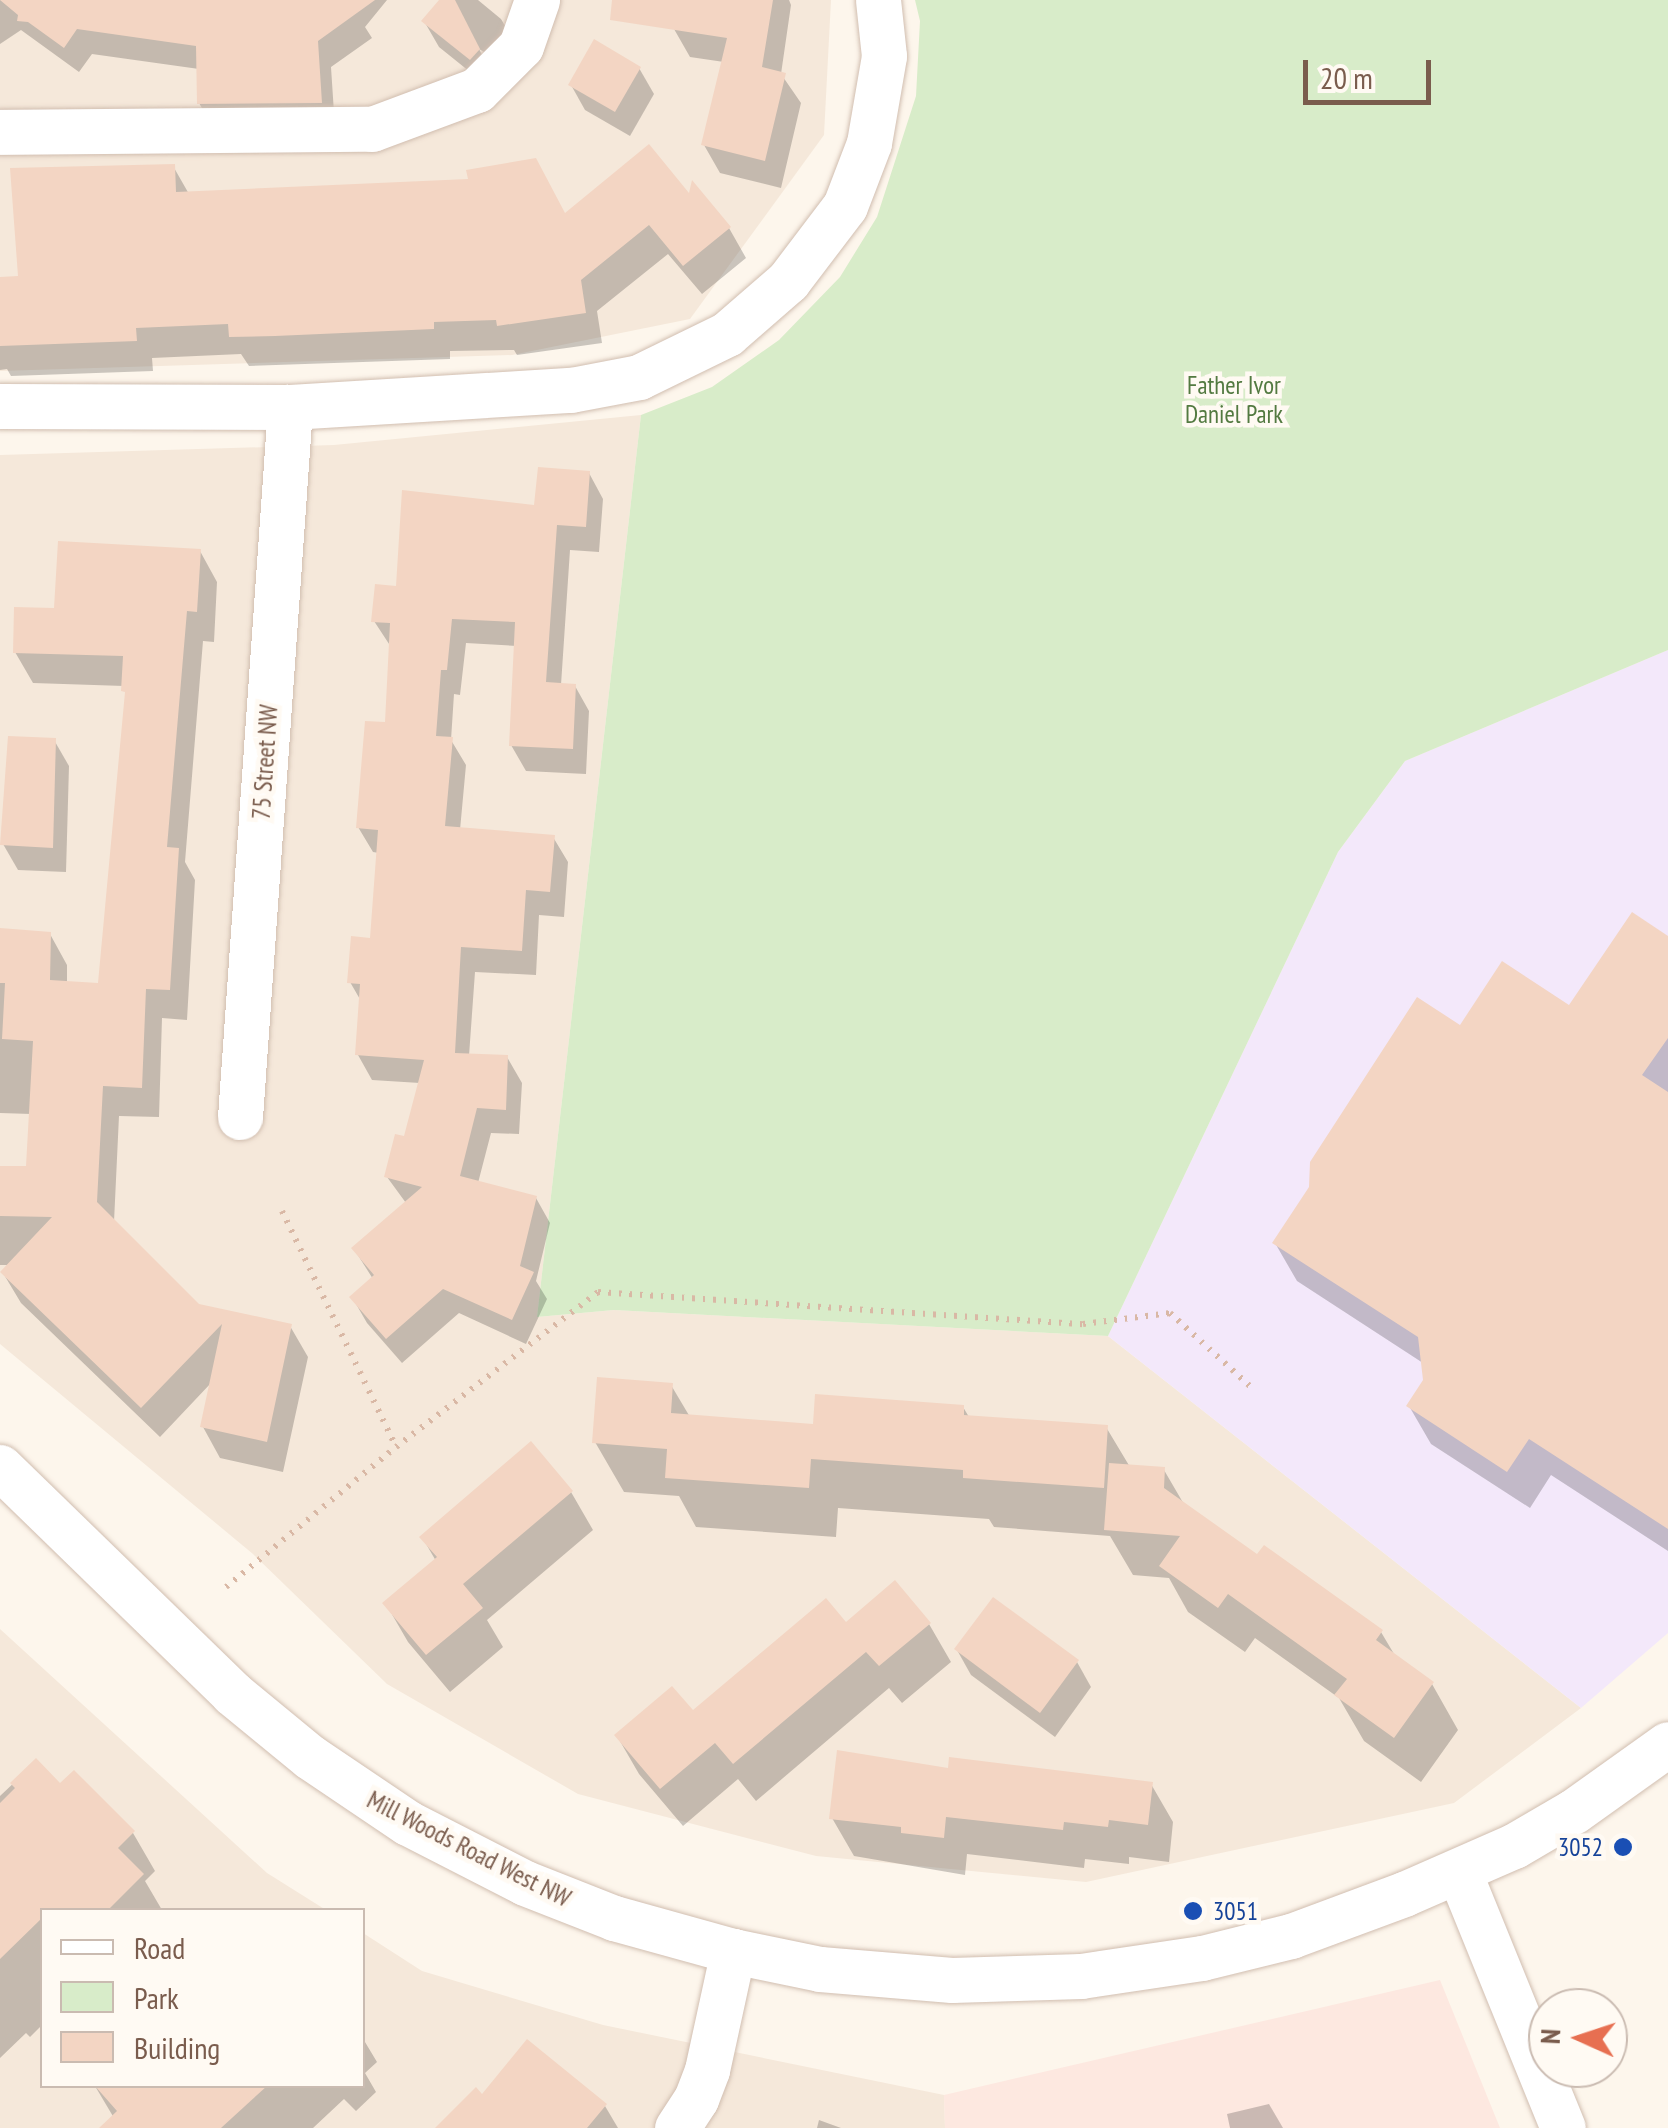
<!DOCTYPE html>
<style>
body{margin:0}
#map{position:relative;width:1668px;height:2128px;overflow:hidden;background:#fdf6ec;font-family:"PT Sans Narrow",sans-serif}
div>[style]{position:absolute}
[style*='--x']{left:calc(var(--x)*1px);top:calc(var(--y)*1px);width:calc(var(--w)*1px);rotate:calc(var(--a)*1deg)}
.residential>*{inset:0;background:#f5e8da}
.commercial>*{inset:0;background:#fde8e0}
.education>*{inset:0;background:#f3e8fa}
.green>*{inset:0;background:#d8ecc9}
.shadow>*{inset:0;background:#0003}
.building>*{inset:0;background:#f3d5c3}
.path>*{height:6px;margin-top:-3px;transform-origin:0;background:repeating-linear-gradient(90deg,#d9b8a5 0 2.5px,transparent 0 10.5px)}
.roads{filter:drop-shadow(0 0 2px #d1beb0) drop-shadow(0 0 2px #d1beb0)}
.minor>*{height:45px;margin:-22.5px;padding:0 22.5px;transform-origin:22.5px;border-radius:22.5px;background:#fff}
.dots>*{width:28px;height:28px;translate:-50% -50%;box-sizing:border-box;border:5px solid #fffaf3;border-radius:50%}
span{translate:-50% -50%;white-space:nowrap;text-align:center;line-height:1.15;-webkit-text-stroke:9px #fffaf3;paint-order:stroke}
.park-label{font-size:25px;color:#537a41}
.street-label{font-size:25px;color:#7a5c4d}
.transit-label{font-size:25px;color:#164399}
.right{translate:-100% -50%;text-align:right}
.left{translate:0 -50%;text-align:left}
.legend{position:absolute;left:40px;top:1908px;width:325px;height:180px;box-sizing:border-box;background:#fffaf3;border:2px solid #cabbb1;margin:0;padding:12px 18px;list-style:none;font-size:30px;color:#7a5c4d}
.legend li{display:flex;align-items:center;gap:20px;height:50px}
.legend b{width:50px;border:2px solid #cabbb1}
.north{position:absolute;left:1528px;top:1988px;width:100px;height:100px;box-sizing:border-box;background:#fffaf3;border:2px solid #cabbb1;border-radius:50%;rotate:273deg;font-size:28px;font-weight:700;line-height:40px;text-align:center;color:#7a5c4d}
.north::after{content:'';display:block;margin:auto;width:35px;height:45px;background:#e76f51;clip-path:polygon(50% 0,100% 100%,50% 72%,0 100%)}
.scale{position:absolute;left:1303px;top:60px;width:128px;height:45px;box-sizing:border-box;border:5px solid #7a5c4d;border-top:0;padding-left:12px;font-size:30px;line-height:35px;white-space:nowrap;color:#7a5c4d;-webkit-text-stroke:8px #fffaf3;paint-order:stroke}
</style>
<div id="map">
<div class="residential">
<i style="clip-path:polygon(0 0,831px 0,824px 135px,690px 319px,512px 355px,0 371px)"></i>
<i style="clip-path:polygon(641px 415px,537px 1317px,614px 1310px,1108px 1336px,1581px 1708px,1454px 1803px,1086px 1882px,816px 1856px,578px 1794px,387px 1684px,253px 1554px,0 1344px,0 455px,334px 445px)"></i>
<i style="clip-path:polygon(0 1629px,267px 1873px,326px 1910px,42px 1910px,42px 2086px,362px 2086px,363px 1933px,422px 1971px,603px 2025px,944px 2095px,945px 2128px,0 2128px)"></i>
</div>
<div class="commercial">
<i style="clip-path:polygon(1440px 1980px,1500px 2128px,945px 2128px,944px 2095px)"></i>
</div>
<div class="education">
<i style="clip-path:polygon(1668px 650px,1668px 1633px,1581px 1708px,1108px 1336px,1338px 852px,1405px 761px)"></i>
</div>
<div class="green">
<i style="clip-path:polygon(915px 0,1668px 0,1668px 650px,1405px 761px,1338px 852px,1108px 1336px,614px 1310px,537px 1317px,641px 415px,712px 387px,779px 340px,840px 277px,877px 217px,916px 96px,920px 21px)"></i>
</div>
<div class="shadow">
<i style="clip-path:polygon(0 0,387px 0,365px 27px,372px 38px,331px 67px,335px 128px,214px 129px,199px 103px,199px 69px,92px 54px,79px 72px,21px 30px,0 44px)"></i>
<i style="clip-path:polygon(442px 0,478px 0,501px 19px,516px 44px,505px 64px,479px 49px,493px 76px,485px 84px,439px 47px,424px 21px)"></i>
<i style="clip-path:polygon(678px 0,789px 0,791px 5px,781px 74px,801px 103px,781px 188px,720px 173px,704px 145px,724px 62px,690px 57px,674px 29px)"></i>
<i style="clip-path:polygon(639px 68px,654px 94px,630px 136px,585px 110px,571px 85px)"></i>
<i style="clip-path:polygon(173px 166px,189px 194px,566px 216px,690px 198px,729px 228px,746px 258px,702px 294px,668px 254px,597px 311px,602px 343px,517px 355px,514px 350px,450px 351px,450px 359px,249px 366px,241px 354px,152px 358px,153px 371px,11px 376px,7px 369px,0 370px,0 280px,20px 279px)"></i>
<i style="clip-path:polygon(589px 473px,603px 499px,599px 552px,570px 550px,561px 685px,575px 686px,589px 711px,586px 774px,526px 771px,511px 745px,517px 646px,466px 643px,460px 695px,454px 694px,451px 740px,466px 765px,460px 830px,553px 837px,568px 862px,564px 917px,539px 915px,536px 975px,475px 972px,469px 1056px,507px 1057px,522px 1083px,519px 1134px,491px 1133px,478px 1183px,536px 1198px,550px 1223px,536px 1281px,547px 1299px,526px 1344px,459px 1313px,402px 1363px,367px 1323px,352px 1297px,373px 1279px,354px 1249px,406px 1203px,387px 1177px,406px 1140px,420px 1083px,372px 1080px,358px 1055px,361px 1001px,350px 982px,373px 940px,379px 853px,373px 852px,358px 827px,387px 724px,391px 647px,374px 621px,398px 588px)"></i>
<i style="clip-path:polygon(200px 551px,217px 582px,214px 642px,203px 641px,185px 862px,195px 880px,187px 1020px,162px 1018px,159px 1117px,119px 1116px,114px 1222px,198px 1306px,290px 1326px,308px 1357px,283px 1472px,220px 1458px,203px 1427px,212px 1382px,160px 1437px,21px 1303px,3px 1273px,10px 1265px,0 1265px,0 1168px,29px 1169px,31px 1114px,0 1113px,0 930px,50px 934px,67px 965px,67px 984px,100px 985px,127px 698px,124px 686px,33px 683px,15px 652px,56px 610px)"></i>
<i style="clip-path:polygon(54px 740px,69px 766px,66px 872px,18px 870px,3px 844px)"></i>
<i style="clip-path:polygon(1668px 939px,1668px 1551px,1551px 1475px,1530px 1508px,1431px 1444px,1409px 1406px,1425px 1381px,1423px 1363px,1297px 1281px,1275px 1243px,1461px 1029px,1570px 1008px)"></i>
<i style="clip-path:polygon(671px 1385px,690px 1417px,815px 1427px,963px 1407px,969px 1417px,1106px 1427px,1130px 1467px,1164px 1470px,1185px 1506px,1257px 1557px,1381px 1632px,1397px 1659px,1432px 1684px,1458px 1730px,1421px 1782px,1364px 1741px,1339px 1698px,1255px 1638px,1245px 1652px,1188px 1612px,1169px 1578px,1133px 1575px,1110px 1536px,994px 1527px,989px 1519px,838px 1508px,836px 1537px,696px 1527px,679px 1496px,624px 1492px,595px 1442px)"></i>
<i style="clip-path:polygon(571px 1492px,593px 1530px,487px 1620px,503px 1647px,450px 1692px,408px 1642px,386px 1604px,436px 1561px,422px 1537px)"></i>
<i style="clip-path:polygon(929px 1624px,951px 1662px,902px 1703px,889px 1688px,756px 1801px,738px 1779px,683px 1826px,639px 1774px,617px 1736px,692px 1714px,846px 1626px)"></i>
<i style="clip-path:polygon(957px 1650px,1077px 1662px,1091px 1687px,1055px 1737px,971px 1675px)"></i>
<i style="clip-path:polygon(36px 1762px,60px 1787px,133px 1833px,155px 1871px,145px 1881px,162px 1910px,42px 1910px,42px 2025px,30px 2037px,26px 2033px,0 2058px,0 1796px)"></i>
<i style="clip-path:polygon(950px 1771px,1151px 1784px,1173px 1822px,1169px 1862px,1129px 1857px,1129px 1864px,1085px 1859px,1084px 1868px,967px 1854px,965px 1875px,854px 1856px,832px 1818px)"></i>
<i style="clip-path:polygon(362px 2037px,377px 2062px,365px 2073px,376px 2092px,356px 2111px,344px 2099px,313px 2128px,103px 2128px,114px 2118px,95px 2086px,362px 2086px)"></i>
<i style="clip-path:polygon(483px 2098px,605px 2106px,618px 2128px,438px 2128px)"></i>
<i style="clip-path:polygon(1269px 2104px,1283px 2128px,1230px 2128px,1227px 2114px)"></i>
<i style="clip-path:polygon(819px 2120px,841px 2128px,817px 2128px)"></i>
</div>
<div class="building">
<i style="clip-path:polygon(0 0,375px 0,318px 41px,322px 103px,197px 104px,196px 46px,77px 29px,64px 48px,28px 22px,17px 21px,18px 15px)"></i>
<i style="clip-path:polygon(439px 0,455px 0,480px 49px,470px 60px,421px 21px)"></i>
<i style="clip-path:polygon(612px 0,773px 0,762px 67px,786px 73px,765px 161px,701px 145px,727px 38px,610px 20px)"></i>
<i style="clip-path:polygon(594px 39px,641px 67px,615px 112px,568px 85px)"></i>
<i style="clip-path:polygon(649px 144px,689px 193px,692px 180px,731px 227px,683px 266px,649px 225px,581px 280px,586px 313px,497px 326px,496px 320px,434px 322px,434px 329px,275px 336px,229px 337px,228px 324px,136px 328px,137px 341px,0 346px,0 277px,18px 276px,10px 168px,175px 164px,176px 192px,468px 179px,466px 170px,536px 158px,565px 213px)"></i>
<i style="clip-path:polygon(538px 467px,590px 471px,586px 527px,557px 525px,546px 682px,576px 684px,573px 749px,509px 746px,515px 622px,452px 619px,447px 670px,441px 670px,436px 736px,453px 737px,445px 826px,555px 835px,550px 892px,526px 890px,522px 951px,461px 947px,455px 1053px,508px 1055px,506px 1110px,477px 1108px,460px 1176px,537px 1196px,520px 1266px,534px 1272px,512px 1320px,443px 1289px,386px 1339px,349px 1297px,374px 1275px,351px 1248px,422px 1187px,384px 1177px,395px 1134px,404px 1136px,424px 1060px,355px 1055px,360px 984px,347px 983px,351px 936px,370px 938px,378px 830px,356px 828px,365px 721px,385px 722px,390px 623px,371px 622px,375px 584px,396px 586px,402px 490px,534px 505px)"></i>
<i style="clip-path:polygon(58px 541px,201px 549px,197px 612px,187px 611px,167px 847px,179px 848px,170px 990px,146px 989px,142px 1088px,103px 1086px,97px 1202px,199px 1304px,292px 1324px,267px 1442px,200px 1427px,222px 1324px,141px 1408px,0 1272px,52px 1217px,0 1216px,0 1166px,26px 1166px,33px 1041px,2px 1039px,5px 983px,0 983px,0 928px,51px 932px,50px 980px,98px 983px,125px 692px,121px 691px,123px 656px,13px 653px,14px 607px,54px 608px)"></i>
<i style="clip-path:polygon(8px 736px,56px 738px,53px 848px,0 845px)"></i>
<i style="clip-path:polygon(1632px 912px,1668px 936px,1668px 1038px,1642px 1075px,1668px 1092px,1668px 1529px,1529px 1439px,1507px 1472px,1406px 1406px,1423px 1380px,1418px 1337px,1272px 1243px,1309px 1187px,1310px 1162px,1417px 997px,1460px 1025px,1502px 961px,1569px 1005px)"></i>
<i style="clip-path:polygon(597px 1377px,673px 1383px,671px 1413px,813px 1424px,815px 1394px,964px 1405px,964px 1415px,1108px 1425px,1104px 1488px,963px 1478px,963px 1470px,811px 1459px,809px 1488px,665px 1478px,667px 1449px,592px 1443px)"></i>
<i style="clip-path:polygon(531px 1441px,573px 1491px,463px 1584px,483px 1608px,426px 1655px,382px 1603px,437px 1557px,419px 1537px)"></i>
<i style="clip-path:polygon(1109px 1463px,1165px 1467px,1164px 1488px,1257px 1554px,1264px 1545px,1383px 1630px,1376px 1640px,1434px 1682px,1394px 1738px,1334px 1695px,1347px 1679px,1228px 1594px,1218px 1608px,1159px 1566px,1180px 1536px,1104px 1530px)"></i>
<i style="clip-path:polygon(895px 1580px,931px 1623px,879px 1666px,866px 1652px,733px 1764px,715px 1743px,660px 1789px,614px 1735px,672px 1686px,693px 1710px,826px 1598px,846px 1622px)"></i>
<i style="clip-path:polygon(993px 1597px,1079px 1660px,1040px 1713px,954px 1649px)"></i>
<i style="clip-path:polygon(837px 1750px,948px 1768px,949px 1757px,1153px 1782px,1148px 1825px,1109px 1820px,1108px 1827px,1064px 1822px,1063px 1830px,946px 1817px,944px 1838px,901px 1833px,901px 1827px,829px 1819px)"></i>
<i style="clip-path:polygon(36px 1758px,60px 1783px,74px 1770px,135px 1831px,118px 1848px,144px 1874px,108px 1910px,42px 1910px,42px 1918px,0 1959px,0 1803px,15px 1788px,10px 1783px)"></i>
<i style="clip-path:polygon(527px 2039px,607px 2104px,587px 2128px,435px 2128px,476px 2087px,482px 2094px)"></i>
<i style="clip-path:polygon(95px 2086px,267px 2086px,221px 2128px,99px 2128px,117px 2111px)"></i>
</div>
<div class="path">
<i style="--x:282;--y:1211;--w:262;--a:64.2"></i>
<i style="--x:226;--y:1587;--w:220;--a:-39.5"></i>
<i style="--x:396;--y:1447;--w:255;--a:-37.5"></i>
<i style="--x:598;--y:1292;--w:486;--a:3.8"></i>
<i style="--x:1083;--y:1324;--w:88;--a:-7.2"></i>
<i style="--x:1170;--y:1313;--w:110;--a:42.4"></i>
</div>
<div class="roads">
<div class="minor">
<i style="--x:0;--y:132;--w:372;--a:-0.5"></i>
<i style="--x:372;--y:129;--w:112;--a:-20.4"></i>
<i style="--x:477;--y:90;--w:62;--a:-45"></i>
<i style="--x:521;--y:46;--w:49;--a:-70.8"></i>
<i style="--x:0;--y:406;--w:290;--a:0.2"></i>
<i style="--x:290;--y:407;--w:282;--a:-3.5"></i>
<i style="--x:571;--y:390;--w:69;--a:-10.8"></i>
<i style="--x:639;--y:377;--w:98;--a:-26"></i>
<i style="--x:727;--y:334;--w:81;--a:-41"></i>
<i style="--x:788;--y:281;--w:94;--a:-52.8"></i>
<i style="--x:845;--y:206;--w:67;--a:-69.1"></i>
<i style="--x:869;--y:143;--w:88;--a:-80.2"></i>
<i style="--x:884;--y:56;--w:56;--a:-96.1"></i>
<i style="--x:240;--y:1117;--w:712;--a:-85.97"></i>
<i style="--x:0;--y:1467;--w:324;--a:44.2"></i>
<i style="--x:232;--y:1693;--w:101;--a:39.4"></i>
<i style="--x:310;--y:1757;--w:118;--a:34"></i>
<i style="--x:408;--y:1823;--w:131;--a:27.1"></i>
<i style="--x:525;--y:1883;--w:96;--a:21.5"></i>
<i style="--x:614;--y:1918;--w:123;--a:15.5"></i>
<i style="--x:733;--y:1951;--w:89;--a:11.7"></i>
<i style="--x:820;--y:1969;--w:132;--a:4.8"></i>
<i style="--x:952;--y:1980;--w:129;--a:-1.8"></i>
<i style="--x:1081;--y:1976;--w:122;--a:-8.5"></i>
<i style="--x:1202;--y:1958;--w:92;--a:-13.9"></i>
<i style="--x:1291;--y:1936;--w:121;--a:-20.4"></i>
<i style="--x:1404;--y:1894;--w:120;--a:-23.6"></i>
<i style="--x:1514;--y:1846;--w:69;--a:-30.3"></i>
<i style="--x:1574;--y:1811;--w:115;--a:-35.5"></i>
<i style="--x:1459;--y:1872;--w:276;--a:67.9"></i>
<i style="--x:677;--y:2128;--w:35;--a:-57"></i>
<i style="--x:696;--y:2099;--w:31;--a:-69"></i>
<i style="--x:707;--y:2070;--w:122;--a:-77.7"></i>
</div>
</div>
<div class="dots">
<i style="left:1623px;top:1847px;background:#1a4fb4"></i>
<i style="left:1193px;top:1911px;background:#1a4fb4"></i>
</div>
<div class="park-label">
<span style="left:1234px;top:400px">Father Ivor<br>Daniel Park</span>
</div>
<div class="street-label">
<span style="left:265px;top:762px;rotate:-86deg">75 Street NW</span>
<span style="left:469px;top:1849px;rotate:27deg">Mill Woods Road West NW</span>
</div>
<div class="transit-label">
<span class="right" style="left:1603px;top:1847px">3052</span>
<span class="left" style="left:1213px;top:1911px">3051</span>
</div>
<ul class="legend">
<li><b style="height:12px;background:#fff"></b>Road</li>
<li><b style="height:28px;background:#d8ecc9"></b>Park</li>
<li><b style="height:28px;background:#f3d5c3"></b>Building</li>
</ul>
<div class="north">N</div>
<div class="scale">20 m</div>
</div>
